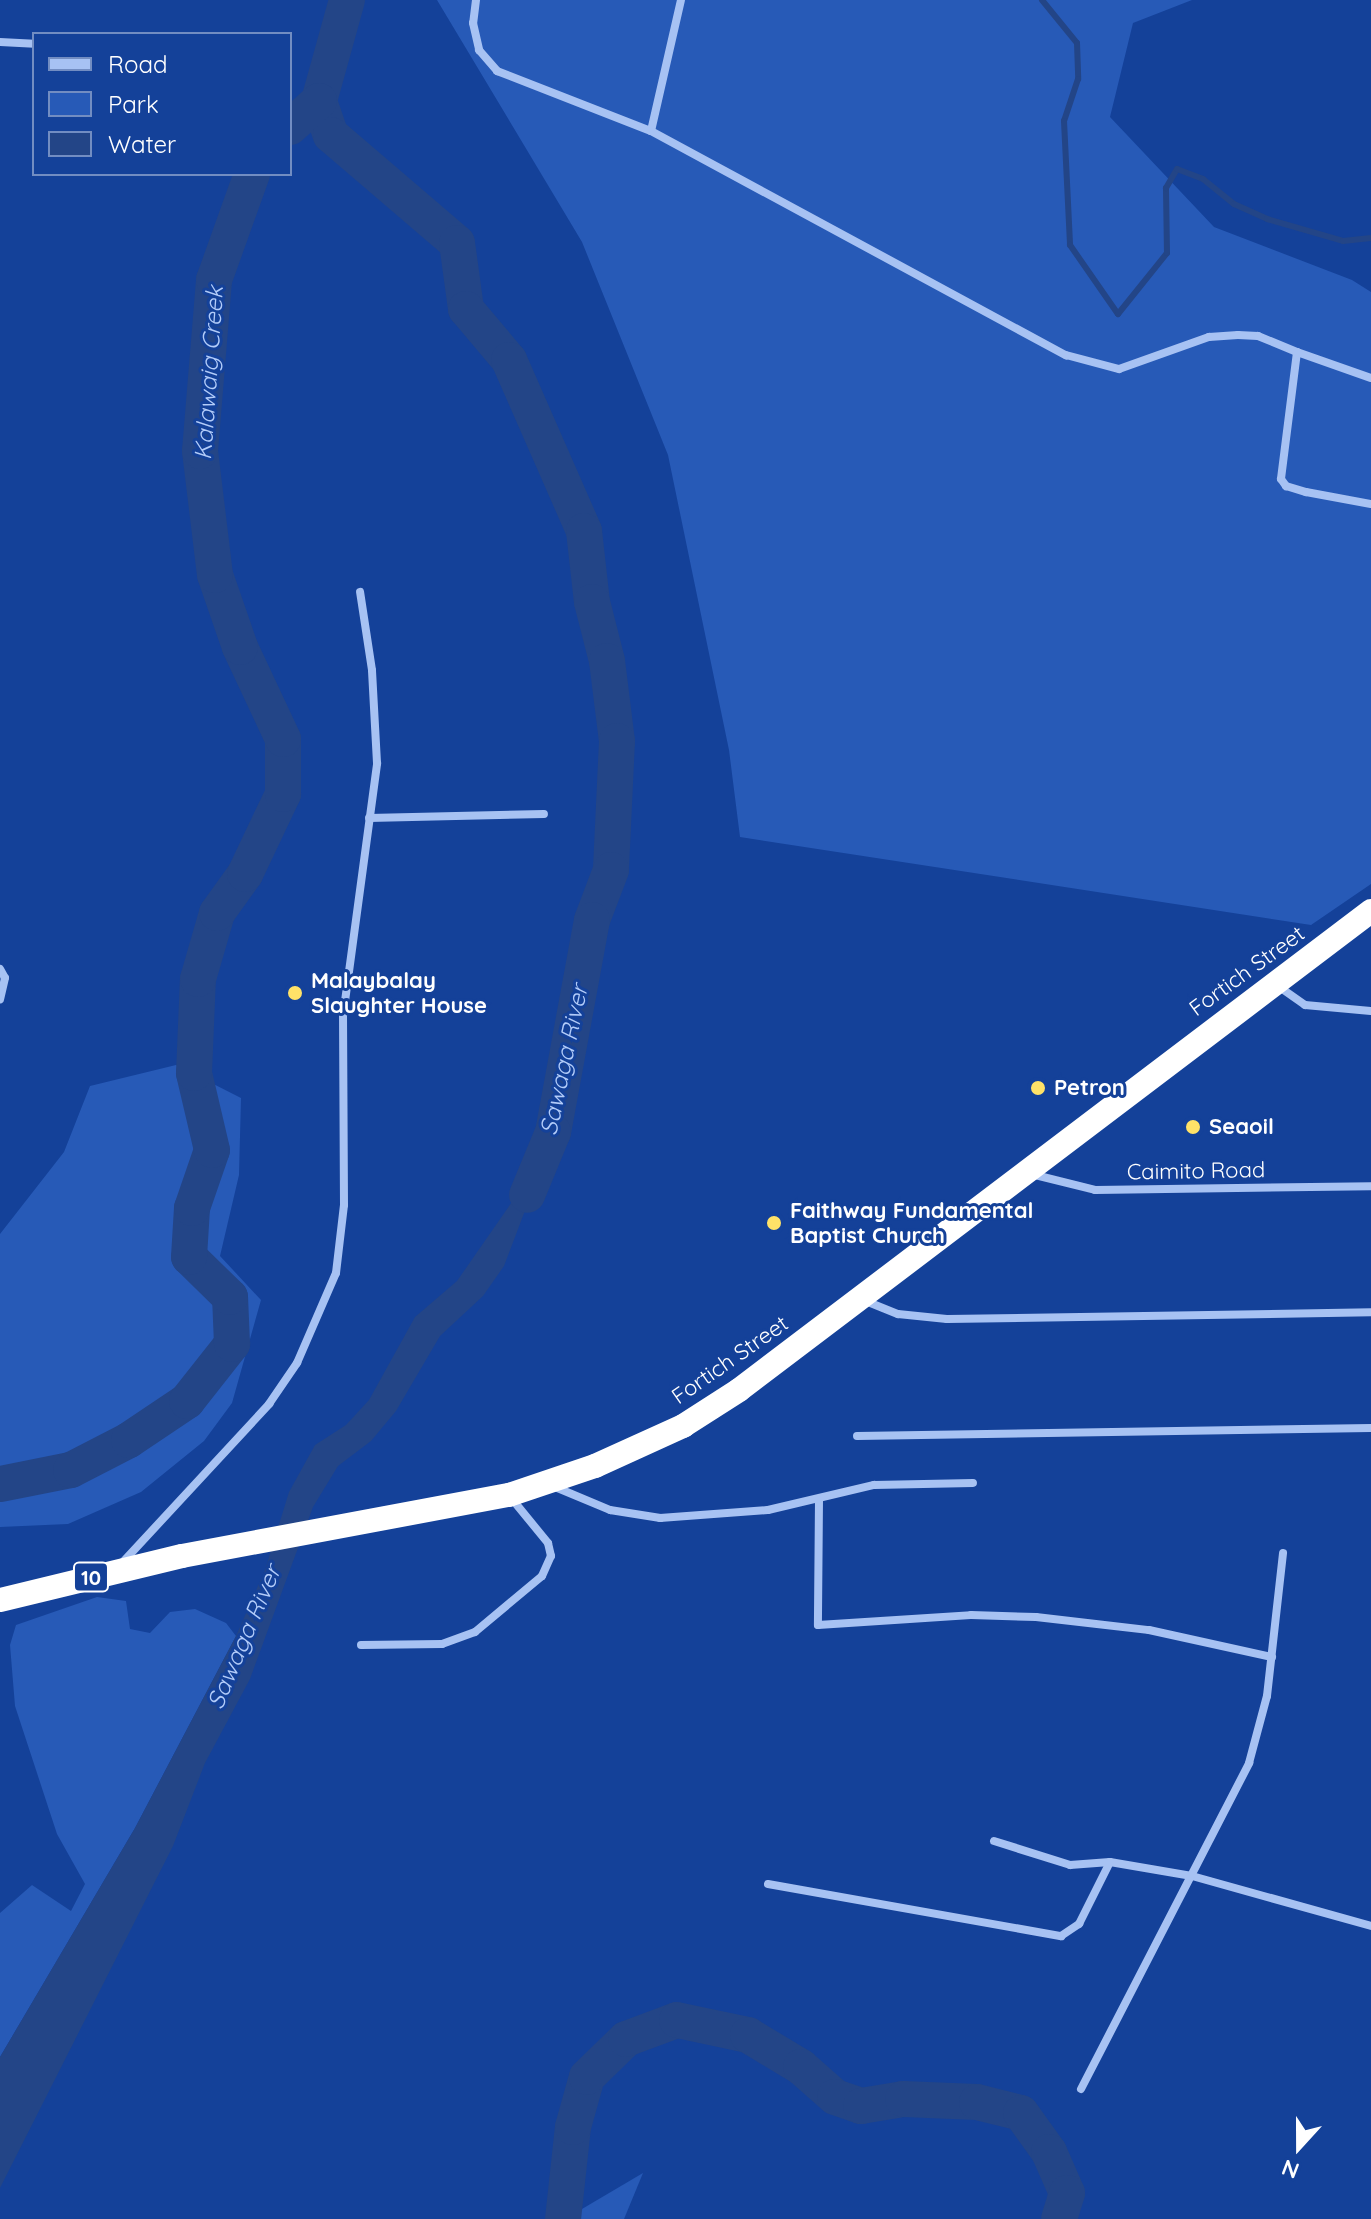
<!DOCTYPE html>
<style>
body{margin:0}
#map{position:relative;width:1371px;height:2219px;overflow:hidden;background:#144199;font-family:Quicksand,sans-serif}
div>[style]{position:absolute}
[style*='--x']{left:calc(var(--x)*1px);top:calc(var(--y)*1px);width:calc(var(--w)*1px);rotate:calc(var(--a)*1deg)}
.green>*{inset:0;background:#275ab7}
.water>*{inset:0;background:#234587}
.stream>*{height:6px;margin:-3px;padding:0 3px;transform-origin:3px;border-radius:3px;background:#234587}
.river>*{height:36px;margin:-18px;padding:0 18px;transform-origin:18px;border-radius:18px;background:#234587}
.street>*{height:8px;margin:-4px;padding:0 4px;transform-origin:4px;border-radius:4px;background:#a7c2f3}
.highway>*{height:24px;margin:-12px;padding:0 12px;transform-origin:12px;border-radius:12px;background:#fff}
.dots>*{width:22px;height:22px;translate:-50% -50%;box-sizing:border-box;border:4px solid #144199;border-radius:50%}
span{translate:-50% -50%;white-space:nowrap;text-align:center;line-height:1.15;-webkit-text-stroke:6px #144199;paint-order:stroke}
.shield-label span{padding:2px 6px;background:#144199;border:2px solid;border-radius:6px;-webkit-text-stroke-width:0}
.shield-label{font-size:20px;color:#fff;font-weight:700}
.street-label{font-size:22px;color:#fff}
.poi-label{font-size:22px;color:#fff;font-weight:700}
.left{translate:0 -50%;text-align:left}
.water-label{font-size:24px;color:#b3ccf9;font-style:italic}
.legend{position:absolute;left:32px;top:32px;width:260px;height:144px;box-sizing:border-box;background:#144199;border:2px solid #728dc2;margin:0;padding:10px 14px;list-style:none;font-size:24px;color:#fff}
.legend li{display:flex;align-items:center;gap:16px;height:40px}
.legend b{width:40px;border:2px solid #728dc2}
.north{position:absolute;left:1259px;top:2107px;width:80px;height:80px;-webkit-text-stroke:6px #144199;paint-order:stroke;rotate:201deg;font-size:22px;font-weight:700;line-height:32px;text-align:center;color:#fff}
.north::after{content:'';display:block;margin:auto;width:28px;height:36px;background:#fff;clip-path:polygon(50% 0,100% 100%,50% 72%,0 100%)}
</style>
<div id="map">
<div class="green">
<i style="clip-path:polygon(437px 0,1192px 0,1133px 23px,1110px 117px,1214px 227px,1352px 280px,1371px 292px,1371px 884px,1311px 925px,740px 837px,729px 750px,668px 455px,582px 242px)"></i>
<i style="clip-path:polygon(176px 1065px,241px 1098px,239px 1175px,220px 1256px,261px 1300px,232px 1403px,204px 1441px,141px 1492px,68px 1524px,0 1527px,0 1234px,64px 1152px,90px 1086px)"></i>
<i style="clip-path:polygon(97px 1597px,126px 1601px,130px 1629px,150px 1633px,170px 1612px,195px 1609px,226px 1623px,236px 1636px,135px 1828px,0 2057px,0 1913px,32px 1885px,71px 1911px,85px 1884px,57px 1834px,15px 1706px,10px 1645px,16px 1625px)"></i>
<i style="clip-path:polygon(643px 2173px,624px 2219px,565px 2219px)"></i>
</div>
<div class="water">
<i style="clip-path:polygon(548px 1150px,504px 1266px,483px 1296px,440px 1336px,396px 1411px,371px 1441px,338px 1466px,313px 1507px,250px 1679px,205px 1763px,173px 1846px,0 2188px,0 2057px,135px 1828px,236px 1636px,265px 1570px,289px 1492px,315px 1445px,346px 1425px,369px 1400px,415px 1317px,457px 1281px)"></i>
</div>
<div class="stream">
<i style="--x:1042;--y:0;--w:55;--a:50.9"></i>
<i style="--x:1077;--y:43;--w:36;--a:88"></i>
<i style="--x:1078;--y:79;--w:44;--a:108.4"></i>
<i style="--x:1064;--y:121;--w:124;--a:87.2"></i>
<i style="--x:1070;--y:245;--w:84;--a:55.2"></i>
<i style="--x:1118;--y:314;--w:78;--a:-51.2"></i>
<i style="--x:1167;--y:253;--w:65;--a:-90.9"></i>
<i style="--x:1166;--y:188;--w:22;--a:-60"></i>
<i style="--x:1177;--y:169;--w:28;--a:21"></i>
<i style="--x:1203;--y:179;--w:40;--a:39"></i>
<i style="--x:1234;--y:204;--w:36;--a:24"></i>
<i style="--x:1267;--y:219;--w:79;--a:16.1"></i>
<i style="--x:1343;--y:241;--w:28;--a:-6"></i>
</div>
<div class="river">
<i style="--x:347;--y:0;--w:105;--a:105.5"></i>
<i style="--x:319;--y:101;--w:36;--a:71"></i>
<i style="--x:331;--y:135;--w:166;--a:40.6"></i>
<i style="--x:457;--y:243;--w:67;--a:82.2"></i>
<i style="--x:466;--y:309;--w:67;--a:49.9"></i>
<i style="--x:509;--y:360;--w:187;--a:66.3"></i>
<i style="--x:584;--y:531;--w:71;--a:83.6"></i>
<i style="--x:592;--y:602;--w:61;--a:75.7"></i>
<i style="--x:607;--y:661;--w:81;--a:82.9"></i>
<i style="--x:617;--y:741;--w:129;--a:92.7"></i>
<i style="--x:611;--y:870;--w:53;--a:110.8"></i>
<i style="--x:592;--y:920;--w:216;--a:100.4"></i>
<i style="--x:553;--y:1132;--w:68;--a:112.4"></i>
<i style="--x:290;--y:127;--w:39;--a:-42"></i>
<i style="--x:0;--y:1484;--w:72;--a:-11.2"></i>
<i style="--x:71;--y:1470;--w:65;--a:-27.3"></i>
<i style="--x:129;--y:1440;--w:70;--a:-33.9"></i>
<i style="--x:187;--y:1401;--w:73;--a:-51.7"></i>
<i style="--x:232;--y:1344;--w:47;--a:-92.4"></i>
<i style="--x:230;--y:1297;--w:57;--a:-135.7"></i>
<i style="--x:189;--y:1257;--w:49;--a:-86.5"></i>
<i style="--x:192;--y:1208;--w:61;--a:-71"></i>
<i style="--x:212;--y:1150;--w:79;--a:-103.2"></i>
<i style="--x:194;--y:1073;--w:94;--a:-87.6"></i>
<i style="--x:198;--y:979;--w:69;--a:-73.9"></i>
<i style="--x:217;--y:913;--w:48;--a:-54.3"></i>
<i style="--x:245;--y:874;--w:89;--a:-64.6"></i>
<i style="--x:283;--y:794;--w:55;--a:-90"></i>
<i style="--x:283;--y:739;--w:102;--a:-115.1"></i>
<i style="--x:240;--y:647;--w:76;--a:-109.1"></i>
<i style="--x:215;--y:575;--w:125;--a:-96.9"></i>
<i style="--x:200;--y:451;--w:172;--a:-85.3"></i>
<i style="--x:214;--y:280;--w:113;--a:-70.3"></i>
<i style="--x:563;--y:2219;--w:93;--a:-83.8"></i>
<i style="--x:573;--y:2127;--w:52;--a:-74.4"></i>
<i style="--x:587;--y:2077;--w:54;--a:-44.3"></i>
<i style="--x:626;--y:2039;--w:54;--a:-20.4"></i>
<i style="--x:677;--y:2020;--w:73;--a:11.9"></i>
<i style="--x:748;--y:2035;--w:62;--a:31.1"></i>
<i style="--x:801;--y:2067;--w:45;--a:41.4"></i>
<i style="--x:835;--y:2097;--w:28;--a:19"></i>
<i style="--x:861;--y:2106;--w:43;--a:-9.5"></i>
<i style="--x:903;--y:2099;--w:74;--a:2.3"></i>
<i style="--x:977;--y:2102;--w:45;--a:14"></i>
<i style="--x:1021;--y:2113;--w:48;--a:54.3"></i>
<i style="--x:1049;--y:2152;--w:45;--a:66.3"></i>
<i style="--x:1067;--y:2193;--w:27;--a:107"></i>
</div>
<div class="street">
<i style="--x:476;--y:0;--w:23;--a:97"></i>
<i style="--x:473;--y:23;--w:28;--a:77"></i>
<i style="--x:479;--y:50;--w:28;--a:49"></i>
<i style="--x:497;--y:71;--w:165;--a:21.3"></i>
<i style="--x:651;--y:131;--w:472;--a:28.4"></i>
<i style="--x:1066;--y:355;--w:55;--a:14.8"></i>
<i style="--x:1119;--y:369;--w:96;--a:-19.6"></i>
<i style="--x:1209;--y:337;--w:29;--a:-4"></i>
<i style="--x:1238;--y:335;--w:20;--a:3"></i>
<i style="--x:1258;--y:336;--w:42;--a:22.3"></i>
<i style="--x:1297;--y:352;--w:128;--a:97.2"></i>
<i style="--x:1281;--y:479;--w:9;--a:54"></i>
<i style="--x:1286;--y:486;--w:21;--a:17"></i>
<i style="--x:1306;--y:492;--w:66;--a:10.5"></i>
<i style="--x:0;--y:42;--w:34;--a:3"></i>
<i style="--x:651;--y:131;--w:134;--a:-77.1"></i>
<i style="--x:1297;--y:352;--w:78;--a:19.4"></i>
<i style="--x:369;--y:818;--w:175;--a:-1.3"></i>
<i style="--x:0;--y:969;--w:10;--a:61"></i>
<i style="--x:5;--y:978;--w:22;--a:103"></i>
<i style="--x:1278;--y:986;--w:33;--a:35"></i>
<i style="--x:1305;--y:1005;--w:66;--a:5.2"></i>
<i style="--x:1031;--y:1174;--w:66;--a:14"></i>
<i style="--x:1095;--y:1190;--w:276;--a:-0.8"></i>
<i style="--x:863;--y:1300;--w:38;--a:22"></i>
<i style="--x:898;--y:1314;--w:49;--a:5.8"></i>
<i style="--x:947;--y:1319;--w:424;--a:-0.9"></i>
<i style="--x:857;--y:1436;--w:514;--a:-0.89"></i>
<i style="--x:555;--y:1487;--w:60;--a:22.7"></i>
<i style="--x:610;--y:1510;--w:51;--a:9.1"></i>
<i style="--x:660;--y:1518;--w:108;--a:-4.2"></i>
<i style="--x:768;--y:1510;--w:109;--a:-13.3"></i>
<i style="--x:874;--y:1485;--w:99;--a:-1.2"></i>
<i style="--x:819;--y:1500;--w:125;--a:90.5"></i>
<i style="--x:818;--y:1625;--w:153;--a:-3.7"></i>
<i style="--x:971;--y:1615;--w:65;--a:1.8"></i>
<i style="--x:1036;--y:1617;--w:114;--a:6.6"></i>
<i style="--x:1149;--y:1630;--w:126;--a:12.4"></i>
<i style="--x:122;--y:1563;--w:217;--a:-47.2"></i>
<i style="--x:269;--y:1404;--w:50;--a:-55.7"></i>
<i style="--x:297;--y:1363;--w:98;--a:-66.6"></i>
<i style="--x:336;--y:1273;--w:68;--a:-83.3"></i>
<i style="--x:344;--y:1205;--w:189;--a:-90.3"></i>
<i style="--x:343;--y:1016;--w:255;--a:-82.3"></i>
<i style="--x:377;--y:763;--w:93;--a:-93.1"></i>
<i style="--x:372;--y:670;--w:79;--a:-98.7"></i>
<i style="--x:361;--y:1645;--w:81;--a:-0.7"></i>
<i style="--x:442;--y:1644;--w:35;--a:-20"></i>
<i style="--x:475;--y:1632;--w:87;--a:-39.9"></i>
<i style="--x:542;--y:1576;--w:22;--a:-66"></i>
<i style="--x:551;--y:1556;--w:13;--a:-103"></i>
<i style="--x:548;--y:1543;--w:57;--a:-129.3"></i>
<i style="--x:994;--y:1841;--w:80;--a:17.5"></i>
<i style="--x:1070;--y:1865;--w:40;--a:-4.3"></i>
<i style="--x:1110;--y:1862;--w:83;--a:9.7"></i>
<i style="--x:1192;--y:1876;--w:186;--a:15.6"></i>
<i style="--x:768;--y:1884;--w:298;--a:10.1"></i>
<i style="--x:1061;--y:1936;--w:22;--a:-34"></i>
<i style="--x:1079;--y:1924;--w:69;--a:-63.4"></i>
<i style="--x:1081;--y:2089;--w:367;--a:-62.7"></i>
<i style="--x:1249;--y:1763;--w:69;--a:-75"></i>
<i style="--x:1267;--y:1696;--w:144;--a:-83.6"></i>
</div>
<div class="highway">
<i style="--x:0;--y:1600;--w:187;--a:-13.6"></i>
<i style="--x:182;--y:1556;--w:333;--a:-10.6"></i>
<i style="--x:509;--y:1495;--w:91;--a:-18.6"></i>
<i style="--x:595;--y:1466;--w:97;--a:-24.4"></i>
<i style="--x:683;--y:1426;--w:67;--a:-32.7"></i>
<i style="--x:739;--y:1390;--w:793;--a:-37.16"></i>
</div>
<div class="dots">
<i style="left:295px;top:993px;background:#ffe268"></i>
<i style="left:1038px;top:1088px;background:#ffe268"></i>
<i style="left:1193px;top:1127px;background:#ffe268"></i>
<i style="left:774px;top:1223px;background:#ffe268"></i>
</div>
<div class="shield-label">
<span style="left:91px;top:1577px">10</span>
</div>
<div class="street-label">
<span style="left:1247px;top:971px;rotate:-36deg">Fortich Street</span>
<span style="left:1196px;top:1171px;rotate:-1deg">Caimito Road</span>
<span style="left:730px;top:1360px;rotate:-35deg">Fortich Street</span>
</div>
<div class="poi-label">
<span class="left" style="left:311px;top:993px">Malaybalay<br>Slaughter House</span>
<span class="left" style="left:1054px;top:1088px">Petron</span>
<span class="left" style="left:1209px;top:1127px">Seaoil</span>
<span class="left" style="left:790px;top:1223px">Faithway Fundamental<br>Baptist Church</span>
</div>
<div class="water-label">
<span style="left:209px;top:373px;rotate:-86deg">Kalawaig Creek</span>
<span style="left:564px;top:1060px;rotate:-78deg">Sawaga River</span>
<span style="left:244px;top:1637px;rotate:-67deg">Sawaga River</span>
</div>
<ul class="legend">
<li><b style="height:10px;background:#a7c2f3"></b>Road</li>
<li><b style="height:22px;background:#275ab7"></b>Park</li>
<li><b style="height:22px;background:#234587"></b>Water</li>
</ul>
<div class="north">N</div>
</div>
